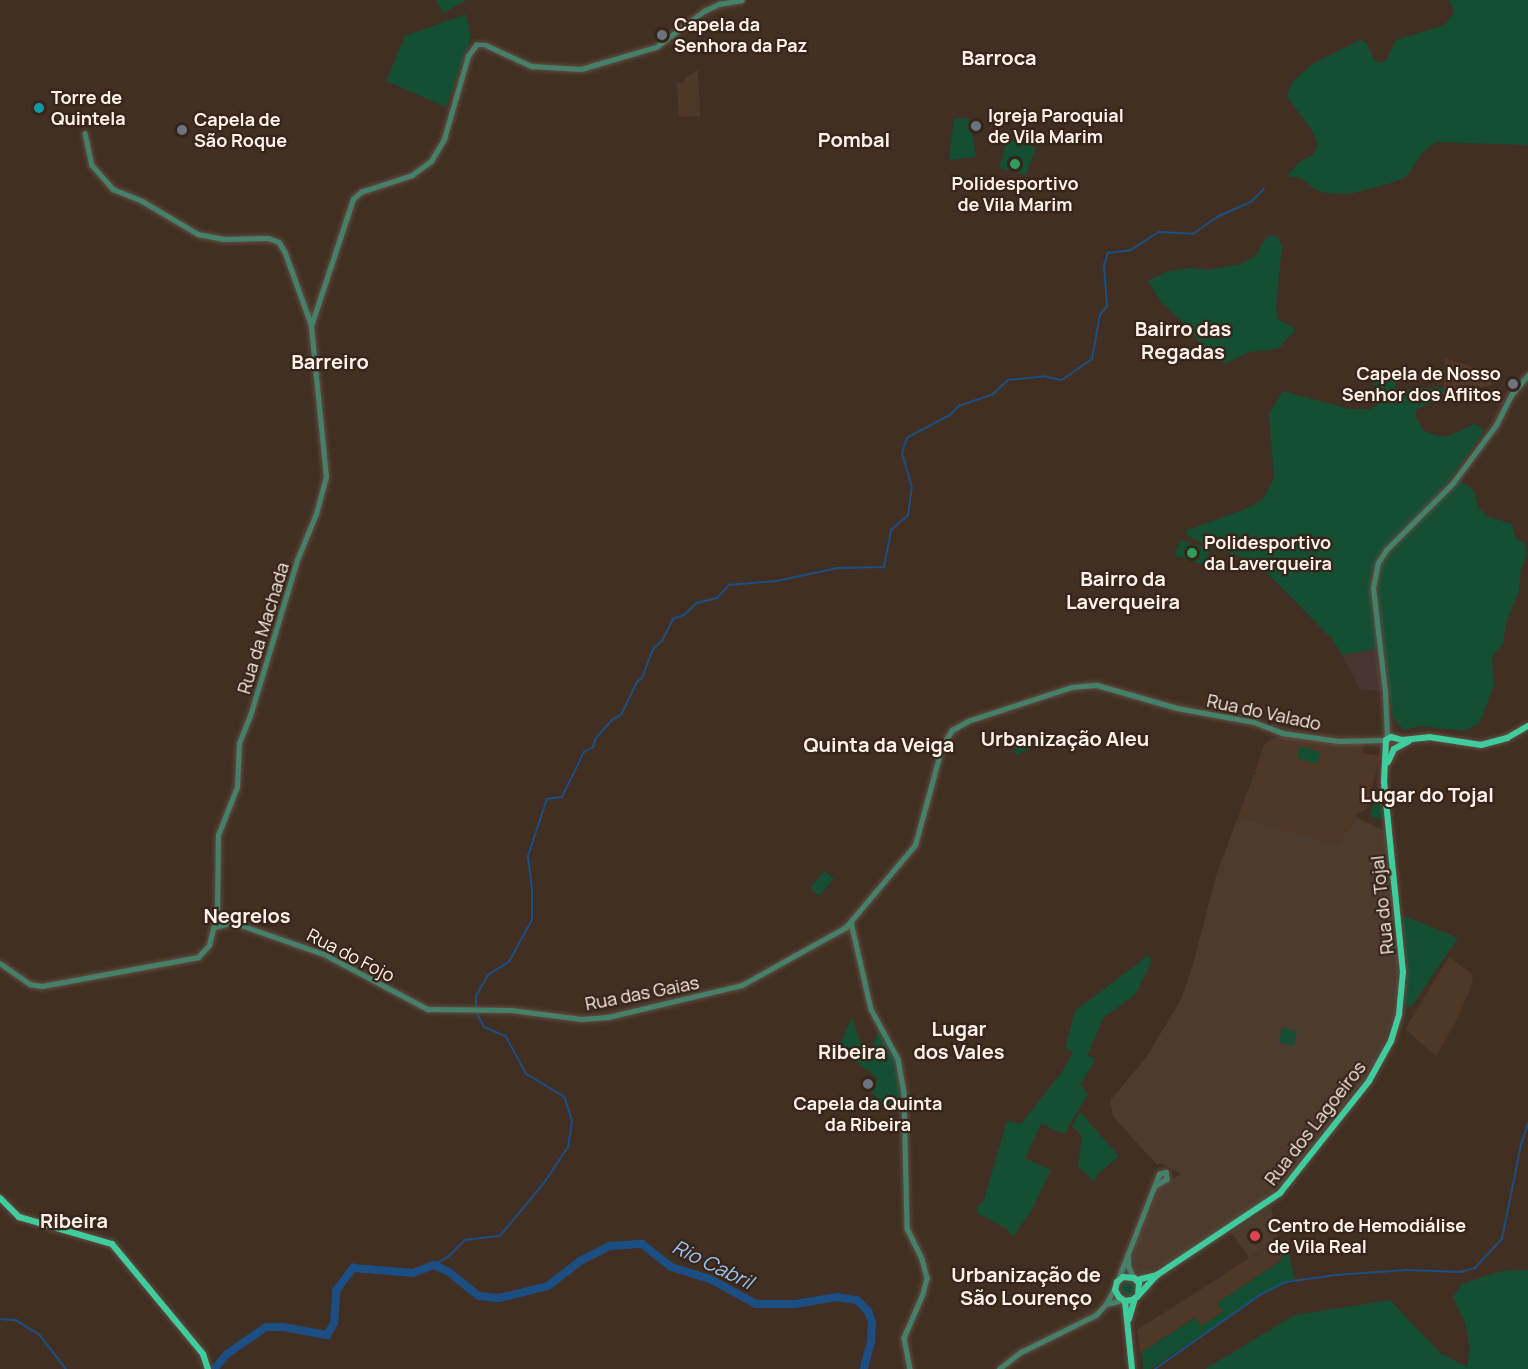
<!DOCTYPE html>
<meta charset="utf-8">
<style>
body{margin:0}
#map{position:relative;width:1528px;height:1369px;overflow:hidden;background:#422f23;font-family:Manrope,sans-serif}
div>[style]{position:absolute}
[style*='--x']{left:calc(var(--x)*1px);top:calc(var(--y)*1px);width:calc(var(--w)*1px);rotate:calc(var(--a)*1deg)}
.built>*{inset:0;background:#503828}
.industrial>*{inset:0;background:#4a3631}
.medical>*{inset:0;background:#4b3c2f}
.green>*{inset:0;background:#144e33}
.stream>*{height:1.5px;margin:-0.75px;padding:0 0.75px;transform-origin:0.75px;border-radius:0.75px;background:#1b4f83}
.river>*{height:8px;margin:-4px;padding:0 4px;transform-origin:4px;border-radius:4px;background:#1b4f83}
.roads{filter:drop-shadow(0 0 2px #604e43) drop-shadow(0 0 2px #604e43)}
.minor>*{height:4.5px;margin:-2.25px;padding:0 2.25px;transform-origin:2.25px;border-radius:2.25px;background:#45816a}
.major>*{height:6px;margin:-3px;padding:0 3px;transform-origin:3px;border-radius:3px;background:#40cd9e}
.dots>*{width:16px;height:16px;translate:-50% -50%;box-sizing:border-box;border:3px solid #37251a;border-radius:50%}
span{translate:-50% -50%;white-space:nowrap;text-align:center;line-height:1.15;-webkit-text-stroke:4.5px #37251a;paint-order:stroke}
.poi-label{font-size:18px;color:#fff2ea;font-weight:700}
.left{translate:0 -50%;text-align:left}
.right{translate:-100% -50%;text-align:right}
.street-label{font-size:18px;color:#fff2ea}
.neighbourhood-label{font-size:20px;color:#fff2ea;font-weight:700}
.water-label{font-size:20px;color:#99c3f1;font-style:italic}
</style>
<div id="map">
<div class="built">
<i style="clip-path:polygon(698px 70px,700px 116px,679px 117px,677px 83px,685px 82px,685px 78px)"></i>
<i style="clip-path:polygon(1445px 358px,1487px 372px,1492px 385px,1443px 398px)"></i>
<i style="clip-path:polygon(1282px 737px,1326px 741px,1365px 740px,1362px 753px,1380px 756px,1366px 810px,1358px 813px,1337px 844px,1238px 817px,1254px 774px,1257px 775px,1255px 771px,1264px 745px,1271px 739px)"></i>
<i style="clip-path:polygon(1449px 957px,1471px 973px,1473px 982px,1456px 1021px,1436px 1056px,1405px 1029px)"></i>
<i style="clip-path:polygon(1278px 1240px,1280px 1248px,1283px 1248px,1283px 1259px,1218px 1303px,1223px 1312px,1200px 1327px,1194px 1318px,1140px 1353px,1137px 1330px)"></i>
</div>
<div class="industrial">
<i style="clip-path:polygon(1375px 649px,1383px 691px,1360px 689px,1342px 655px)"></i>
</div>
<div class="medical">
<i style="clip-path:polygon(1238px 817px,1337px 844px,1356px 817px,1385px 831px,1401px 972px,1397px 1007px,1381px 1052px,1369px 1074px,1284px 1183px,1262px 1202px,1167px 1264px,1142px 1275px,1135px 1271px,1132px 1253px,1160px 1186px,1181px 1174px,1161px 1163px,1157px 1165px,1113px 1116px,1110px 1101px,1147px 1056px,1181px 999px,1193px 964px,1216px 876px)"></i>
<i style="clip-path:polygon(1271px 1207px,1278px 1240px,1249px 1258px,1231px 1232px)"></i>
</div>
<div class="green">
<i style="clip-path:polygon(436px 0,466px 0,444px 13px)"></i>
<i style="clip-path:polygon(1449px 0,1528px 0,1528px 145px,1436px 142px,1421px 154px,1407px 176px,1395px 182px,1350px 194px,1326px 193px,1316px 190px,1301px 178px,1287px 176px,1299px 162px,1313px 155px,1318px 145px,1312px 130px,1287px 97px,1292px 82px,1314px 63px,1360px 40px,1366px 43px,1375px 61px,1381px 63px,1386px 61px,1396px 40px,1445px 25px,1454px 12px)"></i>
<i style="clip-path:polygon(466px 14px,471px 39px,446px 107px,386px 81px,405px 36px)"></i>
<i style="clip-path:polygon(954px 118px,970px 119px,976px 157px,949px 160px)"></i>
<i style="clip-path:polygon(1007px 140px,1036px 147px,1026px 175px,999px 168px)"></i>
<i style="clip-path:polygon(1272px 235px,1278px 238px,1282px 246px,1276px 306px,1278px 319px,1296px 330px,1278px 349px,1249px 352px,1227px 363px,1212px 360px,1188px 327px,1161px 302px,1148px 281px,1166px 272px,1190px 268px,1208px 270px,1241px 264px,1255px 256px,1266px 238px)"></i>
<i style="clip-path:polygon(1384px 369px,1393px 374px,1396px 390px,1443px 387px,1443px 398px,1417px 409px,1415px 415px,1424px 431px,1441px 437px,1451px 435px,1474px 424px,1481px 427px,1483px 433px,1447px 484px,1377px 559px,1371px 576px,1378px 646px,1375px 649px,1342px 655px,1333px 640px,1269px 575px,1242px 557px,1203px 544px,1185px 534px,1188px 530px,1248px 508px,1263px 499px,1274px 479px,1269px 413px,1283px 391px,1349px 409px,1371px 409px,1380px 403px,1374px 388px,1374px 378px)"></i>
<i style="clip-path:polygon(1458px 479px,1474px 491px,1478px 507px,1487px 516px,1512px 524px,1515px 537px,1525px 544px,1527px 554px,1521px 569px,1519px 591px,1506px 622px,1503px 645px,1495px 652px,1492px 659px,1494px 685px,1479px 724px,1463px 731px,1421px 726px,1404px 730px,1393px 718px,1391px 704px,1376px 591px,1378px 571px,1385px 556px)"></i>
<i style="clip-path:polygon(1180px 540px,1210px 549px,1205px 565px,1175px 556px)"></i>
<i style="clip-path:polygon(1049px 733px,1052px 744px,1046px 741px,1016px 755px,1012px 741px)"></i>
<i style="clip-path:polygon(1300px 746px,1320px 752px,1317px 764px,1297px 758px)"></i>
<i style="clip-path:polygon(1377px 790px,1383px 791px,1385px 816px,1379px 819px,1370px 816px)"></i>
<i style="clip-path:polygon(825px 871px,834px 879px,819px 896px,810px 888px)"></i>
<i style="clip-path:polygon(1402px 915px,1458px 938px,1411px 1007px,1405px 1005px,1407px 967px)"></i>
<i style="clip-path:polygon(1149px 955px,1151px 963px,1135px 995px,1104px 1017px,1087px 1056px,1096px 1059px,1080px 1085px,1088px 1094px,1064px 1134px,1041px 1124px,1025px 1158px,1051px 1170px,1032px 1209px,1013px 1237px,1007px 1229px,976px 1212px,980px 1203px,983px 1203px,1007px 1121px,1021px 1124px,1062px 1072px,1073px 1052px,1065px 1048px,1075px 1011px)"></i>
<i style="clip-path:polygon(852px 1018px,860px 1041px,872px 1047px,879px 1030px,892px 1051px,896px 1062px,902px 1105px,886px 1108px,870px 1090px,878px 1079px,838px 1047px)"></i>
<i style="clip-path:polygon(1282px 1028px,1297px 1032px,1294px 1046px,1279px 1042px)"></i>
<i style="clip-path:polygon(1080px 1112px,1119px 1156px,1097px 1175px,1094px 1182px,1078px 1166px,1082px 1136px,1072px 1126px)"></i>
<i style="clip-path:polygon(1287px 1247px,1295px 1279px,1260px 1295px,1151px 1369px,1143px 1369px,1142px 1352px,1195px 1318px,1201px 1326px,1223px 1312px,1217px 1303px,1281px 1261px,1283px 1248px)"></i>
<i style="clip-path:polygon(1528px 1270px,1528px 1369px,1205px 1369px,1295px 1315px,1390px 1300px,1440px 1353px,1467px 1367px,1470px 1349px,1465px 1323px,1453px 1297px,1462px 1284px,1502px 1271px)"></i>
<i style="clip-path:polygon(1127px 1281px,1134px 1283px,1136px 1288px,1133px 1294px,1129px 1296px,1122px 1292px,1121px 1288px)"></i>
</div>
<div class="stream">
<i style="--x:476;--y:1007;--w:11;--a:-90"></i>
<i style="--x:476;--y:996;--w:24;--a:-60"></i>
<i style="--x:488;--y:975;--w:25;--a:-32"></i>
<i style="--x:509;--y:962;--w:48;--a:-61.3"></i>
<i style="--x:532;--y:920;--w:30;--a:-90"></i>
<i style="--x:532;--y:890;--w:34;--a:-97"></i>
<i style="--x:528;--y:856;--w:60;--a:-71.6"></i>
<i style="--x:547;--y:799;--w:15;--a:-8"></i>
<i style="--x:562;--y:797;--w:50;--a:-63.9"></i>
<i style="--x:584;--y:752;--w:10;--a:-29"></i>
<i style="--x:593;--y:747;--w:9;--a:-72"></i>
<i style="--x:596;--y:738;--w:24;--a:-48"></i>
<i style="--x:612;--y:720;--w:10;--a:-29"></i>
<i style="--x:621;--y:715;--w:37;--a:-64"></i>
<i style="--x:637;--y:682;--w:6;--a:-39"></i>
<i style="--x:642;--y:678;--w:31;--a:-69"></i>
<i style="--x:653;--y:649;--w:12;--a:-42"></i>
<i style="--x:662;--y:641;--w:25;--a:-63"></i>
<i style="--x:673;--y:619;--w:12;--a:-20"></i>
<i style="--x:684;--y:615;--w:18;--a:-43"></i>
<i style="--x:697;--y:603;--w:21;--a:-14"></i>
<i style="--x:717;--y:598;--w:18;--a:-47"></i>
<i style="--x:729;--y:585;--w:48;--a:-4.8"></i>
<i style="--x:777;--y:581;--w:62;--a:-12"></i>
<i style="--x:838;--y:568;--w:46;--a:-1.2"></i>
<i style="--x:884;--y:567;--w:38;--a:-79"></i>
<i style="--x:891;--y:530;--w:23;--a:-41"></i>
<i style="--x:908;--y:515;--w:27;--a:-82"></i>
<i style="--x:912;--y:488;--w:35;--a:-106"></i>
<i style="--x:902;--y:454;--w:17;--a:-73"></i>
<i style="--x:907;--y:438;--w:49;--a:-28.1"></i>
<i style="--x:950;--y:415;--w:13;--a:-45"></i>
<i style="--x:959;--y:406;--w:36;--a:-19"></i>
<i style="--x:993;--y:394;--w:21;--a:-43"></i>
<i style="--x:1008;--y:380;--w:36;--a:-6"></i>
<i style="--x:1044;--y:376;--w:18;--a:13"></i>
<i style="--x:1062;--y:380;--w:37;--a:-35"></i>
<i style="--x:1092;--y:359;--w:45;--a:-79.7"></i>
<i style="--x:1100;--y:315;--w:11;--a:-52"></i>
<i style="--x:1107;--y:306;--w:41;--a:-94.2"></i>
<i style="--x:1104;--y:265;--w:13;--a:-72"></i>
<i style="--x:1108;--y:253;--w:23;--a:-7"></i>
<i style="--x:1131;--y:250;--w:33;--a:-33"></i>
<i style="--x:1159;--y:232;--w:34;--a:3"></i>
<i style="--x:1193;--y:234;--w:32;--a:-35"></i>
<i style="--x:1219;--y:216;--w:35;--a:-24"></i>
<i style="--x:1251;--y:202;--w:18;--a:-45"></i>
<i style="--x:434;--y:1265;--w:16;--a:-30"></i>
<i style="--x:448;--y:1257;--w:24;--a:-45"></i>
<i style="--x:465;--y:1240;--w:35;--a:-7"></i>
<i style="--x:500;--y:1236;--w:69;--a:-50.3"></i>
<i style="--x:544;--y:1183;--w:43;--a:-56.3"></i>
<i style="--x:568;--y:1147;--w:26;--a:-81"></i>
<i style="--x:572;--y:1121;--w:25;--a:-108"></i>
<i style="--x:564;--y:1097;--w:44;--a:-148.8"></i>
<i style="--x:526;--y:1074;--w:42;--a:-118.4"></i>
<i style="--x:506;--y:1037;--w:24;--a:-156"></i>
<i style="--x:484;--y:1027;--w:17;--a:-118"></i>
<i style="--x:0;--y:1319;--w:16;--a:4"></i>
<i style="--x:16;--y:1320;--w:28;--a:32"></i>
<i style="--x:40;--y:1335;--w:43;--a:52.6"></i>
<i style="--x:1155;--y:1369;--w:128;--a:-35.2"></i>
<i style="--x:1260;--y:1295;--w:29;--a:-27"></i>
<i style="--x:1286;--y:1282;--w:50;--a:-8"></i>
<i style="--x:1336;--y:1275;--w:70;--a:-4.1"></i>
<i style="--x:1406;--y:1270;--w:55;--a:2.1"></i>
<i style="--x:1461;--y:1272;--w:15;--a:-16"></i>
<i style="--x:1475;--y:1268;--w:40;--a:-47"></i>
<i style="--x:1502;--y:1239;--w:96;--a:-78.6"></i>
<i style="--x:1521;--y:1145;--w:22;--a:-72"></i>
</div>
<div class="river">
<i style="--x:214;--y:1369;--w:20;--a:-49"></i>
<i style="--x:227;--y:1354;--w:47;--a:-34.7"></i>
<i style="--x:266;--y:1327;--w:17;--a:0"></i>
<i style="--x:283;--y:1327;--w:45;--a:10.3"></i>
<i style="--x:327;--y:1335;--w:14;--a:-60"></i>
<i style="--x:334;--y:1323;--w:32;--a:-86"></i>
<i style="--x:336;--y:1291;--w:29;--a:-54"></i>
<i style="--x:353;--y:1268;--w:60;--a:4.8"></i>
<i style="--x:413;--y:1273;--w:22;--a:-21"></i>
<i style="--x:434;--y:1265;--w:17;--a:25"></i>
<i style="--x:449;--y:1272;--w:38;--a:39"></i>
<i style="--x:479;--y:1296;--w:20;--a:6"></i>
<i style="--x:499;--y:1298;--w:50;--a:-13.8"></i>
<i style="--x:548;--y:1286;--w:41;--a:-38"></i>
<i style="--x:580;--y:1261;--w:34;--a:-27"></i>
<i style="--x:610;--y:1246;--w:32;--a:-4"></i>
<i style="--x:642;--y:1244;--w:37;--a:38"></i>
<i style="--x:671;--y:1267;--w:41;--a:17.1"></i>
<i style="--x:710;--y:1279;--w:52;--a:28.5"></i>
<i style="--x:756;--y:1304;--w:39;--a:0"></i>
<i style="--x:795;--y:1304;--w:43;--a:-9.5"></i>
<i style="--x:837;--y:1297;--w:20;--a:9"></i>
<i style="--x:857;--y:1300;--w:16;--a:45"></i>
<i style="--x:868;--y:1311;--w:12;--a:70"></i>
<i style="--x:872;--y:1322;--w:20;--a:93"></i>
<i style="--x:871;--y:1342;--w:28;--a:105"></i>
</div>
<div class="roads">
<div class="minor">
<i style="--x:85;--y:133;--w:33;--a:78"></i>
<i style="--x:92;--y:165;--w:32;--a:49"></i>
<i style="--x:113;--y:189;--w:31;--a:22"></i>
<i style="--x:142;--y:201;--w:65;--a:30.5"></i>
<i style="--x:198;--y:234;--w:26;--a:11"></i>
<i style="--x:224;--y:239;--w:44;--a:-1.3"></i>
<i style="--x:268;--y:238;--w:12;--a:20"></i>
<i style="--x:279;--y:242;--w:12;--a:59"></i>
<i style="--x:285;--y:252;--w:77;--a:70.1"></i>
<i style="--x:1387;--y:738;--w:46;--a:-92.5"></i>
<i style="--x:1385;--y:692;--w:105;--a:-96.6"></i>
<i style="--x:1373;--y:588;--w:25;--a:-79"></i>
<i style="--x:1378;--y:563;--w:15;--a:-58"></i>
<i style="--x:1386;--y:550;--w:93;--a:-45"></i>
<i style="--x:1452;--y:484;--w:74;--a:-53.3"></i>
<i style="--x:1496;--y:425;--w:35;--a:-63"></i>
<i style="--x:1512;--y:394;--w:25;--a:-50"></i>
<i style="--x:217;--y:912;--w:18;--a:34"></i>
<i style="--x:232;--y:922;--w:97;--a:19.2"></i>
<i style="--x:324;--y:954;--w:118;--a:27.9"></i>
<i style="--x:428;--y:1009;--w:83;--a:0.7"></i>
<i style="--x:511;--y:1010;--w:71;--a:7.3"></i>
<i style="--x:581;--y:1019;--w:27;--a:-4"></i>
<i style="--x:608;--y:1017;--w:138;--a:-13.4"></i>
<i style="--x:742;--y:985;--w:119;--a:-29.1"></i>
<i style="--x:846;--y:927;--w:107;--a:-49.9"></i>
<i style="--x:915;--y:845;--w:103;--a:-74.7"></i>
<i style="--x:942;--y:746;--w:19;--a:-58"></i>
<i style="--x:952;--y:730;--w:18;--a:-29"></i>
<i style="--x:968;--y:721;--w:109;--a:-18.1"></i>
<i style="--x:1072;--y:687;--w:25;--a:-5"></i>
<i style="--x:1097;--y:685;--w:83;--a:16"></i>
<i style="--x:1177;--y:708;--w:78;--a:10.3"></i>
<i style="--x:1254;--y:722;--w:30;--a:21"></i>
<i style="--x:1282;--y:733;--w:57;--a:8.1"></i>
<i style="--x:1338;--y:741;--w:48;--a:-1.2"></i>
<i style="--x:851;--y:922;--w:89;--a:77.1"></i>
<i style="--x:871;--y:1009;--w:57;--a:61.6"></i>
<i style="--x:898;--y:1059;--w:35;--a:80"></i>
<i style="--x:904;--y:1093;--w:135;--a:88.7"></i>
<i style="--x:907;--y:1228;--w:34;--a:64"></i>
<i style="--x:922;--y:1259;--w:20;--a:75"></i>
<i style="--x:927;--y:1278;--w:16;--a:104"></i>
<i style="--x:923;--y:1294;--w:48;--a:113.4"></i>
<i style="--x:904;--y:1338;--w:32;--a:79"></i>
<i style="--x:215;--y:927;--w:18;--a:-16"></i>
<i style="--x:0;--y:963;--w:37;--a:35"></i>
<i style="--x:30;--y:984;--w:12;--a:9"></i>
<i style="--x:42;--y:986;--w:159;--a:-10.5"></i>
<i style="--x:198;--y:957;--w:16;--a:-47"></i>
<i style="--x:209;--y:945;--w:34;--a:-76"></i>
<i style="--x:217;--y:912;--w:77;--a:-89.3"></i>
<i style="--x:218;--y:835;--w:52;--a:-68.4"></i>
<i style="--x:237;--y:787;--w:44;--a:-87.4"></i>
<i style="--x:239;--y:743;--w:29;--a:-68"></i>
<i style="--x:250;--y:716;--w:163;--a:-73.2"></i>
<i style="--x:297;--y:560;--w:50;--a:-67.6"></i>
<i style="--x:316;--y:514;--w:38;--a:-75"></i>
<i style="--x:326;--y:477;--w:152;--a:-95.7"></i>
<i style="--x:311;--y:326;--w:134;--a:-71.7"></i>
<i style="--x:353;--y:199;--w:11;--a:-41"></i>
<i style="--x:361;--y:192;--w:54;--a:-18.4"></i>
<i style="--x:412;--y:175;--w:24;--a:-36"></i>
<i style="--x:431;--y:161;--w:26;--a:-59"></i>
<i style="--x:444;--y:139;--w:86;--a:-73.9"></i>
<i style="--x:468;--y:56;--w:14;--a:-54"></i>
<i style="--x:476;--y:45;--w:10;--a:0"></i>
<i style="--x:486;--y:45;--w:50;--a:25"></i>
<i style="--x:531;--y:66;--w:50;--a:3.4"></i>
<i style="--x:581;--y:69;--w:78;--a:-16.3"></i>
<i style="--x:656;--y:47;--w:60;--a:-36.9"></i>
<i style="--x:704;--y:11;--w:17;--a:-25"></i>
<i style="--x:719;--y:4;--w:23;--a:-10"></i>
<i style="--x:1128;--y:1254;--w:13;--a:86"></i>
<i style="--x:1129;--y:1267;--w:12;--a:66"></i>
<i style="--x:1117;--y:1282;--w:116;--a:-68.7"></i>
<i style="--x:1159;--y:1174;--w:7;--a:-16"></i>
<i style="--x:1166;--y:1172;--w:7;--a:82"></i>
<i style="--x:1167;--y:1179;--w:13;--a:148"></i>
<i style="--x:1106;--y:1304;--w:17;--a:-13"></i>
<i style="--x:999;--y:1369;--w:28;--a:-38"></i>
<i style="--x:1021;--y:1352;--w:84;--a:-26.3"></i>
<i style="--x:1096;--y:1315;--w:15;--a:-48"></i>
<i style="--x:1106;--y:1304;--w:17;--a:-62"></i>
</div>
<div class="major">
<i style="--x:1388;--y:762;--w:14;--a:-65"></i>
<i style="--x:1394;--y:749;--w:17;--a:-28"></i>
<i style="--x:0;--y:1198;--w:27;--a:45"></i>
<i style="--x:19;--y:1217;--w:97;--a:16.2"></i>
<i style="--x:112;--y:1244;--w:143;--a:50.4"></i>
<i style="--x:203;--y:1354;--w:16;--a:72"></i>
<i style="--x:1137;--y:1280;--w:21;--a:-14"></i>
<i style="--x:1138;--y:1295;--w:12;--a:-85"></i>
<i style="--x:1139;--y:1283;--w:7;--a:-135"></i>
<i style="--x:1134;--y:1278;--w:11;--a:-175"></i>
<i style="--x:1123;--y:1277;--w:8;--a:140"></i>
<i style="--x:1117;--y:1282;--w:8;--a:104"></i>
<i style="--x:1115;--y:1290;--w:8;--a:60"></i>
<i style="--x:1119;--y:1297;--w:7;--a:34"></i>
<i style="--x:1125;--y:1301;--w:7;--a:-8"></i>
<i style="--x:1132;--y:1300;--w:6;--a:-31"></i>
<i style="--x:1137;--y:1297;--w:30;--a:-48"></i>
<i style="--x:1157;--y:1275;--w:148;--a:-33.7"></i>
<i style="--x:1280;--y:1193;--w:143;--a:-51.5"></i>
<i style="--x:1369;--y:1081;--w:46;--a:-61.2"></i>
<i style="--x:1391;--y:1041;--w:28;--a:-73"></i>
<i style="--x:1399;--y:1014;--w:42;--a:-84.6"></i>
<i style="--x:1403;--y:972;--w:191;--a:-95.7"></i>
<i style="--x:1384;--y:782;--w:42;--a:-87.3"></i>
<i style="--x:1386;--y:740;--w:6;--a:-31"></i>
<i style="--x:1391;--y:737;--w:11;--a:15"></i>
<i style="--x:1402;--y:740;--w:27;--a:-6"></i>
<i style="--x:1429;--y:737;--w:53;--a:8.7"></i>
<i style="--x:1481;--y:745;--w:27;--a:-15"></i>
<i style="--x:1507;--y:738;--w:24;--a:-30"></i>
<i style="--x:1125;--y:1301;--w:68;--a:84.1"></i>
<i style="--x:1129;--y:1319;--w:22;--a:-74"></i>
</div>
</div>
<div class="dots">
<i style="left:662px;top:35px;background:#6b7280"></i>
<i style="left:39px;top:108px;background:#0f9aa8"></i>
<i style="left:976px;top:126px;background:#6b7280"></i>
<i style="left:182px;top:130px;background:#6b7280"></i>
<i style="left:1015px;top:164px;background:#2e9e5b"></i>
<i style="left:1513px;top:384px;background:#6b7280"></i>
<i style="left:1192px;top:553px;background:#2e9e5b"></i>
<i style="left:868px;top:1084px;background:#6b7280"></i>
<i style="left:1255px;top:1236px;background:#e0444e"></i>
</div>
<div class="poi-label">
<span class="left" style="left:674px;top:35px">Capela da<br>Senhora da Paz</span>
<span class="left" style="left:51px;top:108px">Torre de<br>Quintela</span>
<span class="left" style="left:988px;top:126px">Igreja Paroquial<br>de Vila Marim</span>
<span class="left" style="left:194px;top:130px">Capela de<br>São Roque</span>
<span style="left:1015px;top:194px">Polidesportivo<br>de Vila Marim</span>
<span class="right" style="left:1501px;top:384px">Capela de Nosso<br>Senhor dos Aflitos</span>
<span class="left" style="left:1204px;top:553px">Polidesportivo<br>da Laverqueira</span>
<span style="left:868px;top:1114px">Capela da Quinta<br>da Ribeira</span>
<span class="left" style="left:1268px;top:1236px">Centro de Hemodiálise<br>de Vila Real</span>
</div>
<div class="street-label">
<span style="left:263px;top:628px;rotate:-73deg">Rua da Machada</span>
<span style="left:1264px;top:712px;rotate:12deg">Rua do Valado</span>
<span style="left:1382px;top:905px;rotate:-96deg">Rua do Tojal</span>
<span style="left:351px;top:955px;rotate:27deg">Rua do Fojo</span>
<span style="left:642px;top:993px;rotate:-11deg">Rua das Gaias</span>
<span style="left:1315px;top:1123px;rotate:-52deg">Rua dos Lagoeiros</span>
</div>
<div class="neighbourhood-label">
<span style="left:999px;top:57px">Barroca</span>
<span style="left:854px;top:139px">Pombal</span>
<span style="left:1183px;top:340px">Bairro das<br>Regadas</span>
<span style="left:330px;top:361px">Barreiro</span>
<span style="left:1123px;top:590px">Bairro da<br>Laverqueira</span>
<span style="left:1065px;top:738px">Urbanização Aleu</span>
<span style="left:879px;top:744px">Quinta da Veiga</span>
<span style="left:1427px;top:794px">Lugar do Tojal</span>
<span style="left:247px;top:915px">Negrelos</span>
<span style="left:959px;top:1040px">Lugar<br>dos Vales</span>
<span style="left:852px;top:1051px">Ribeira</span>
<span style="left:74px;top:1220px">Ribeira</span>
<span style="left:1026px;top:1286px">Urbanização de<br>São Lourenço</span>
</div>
<div class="water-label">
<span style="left:713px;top:1264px;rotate:26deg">Rio Cabril</span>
</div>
</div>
